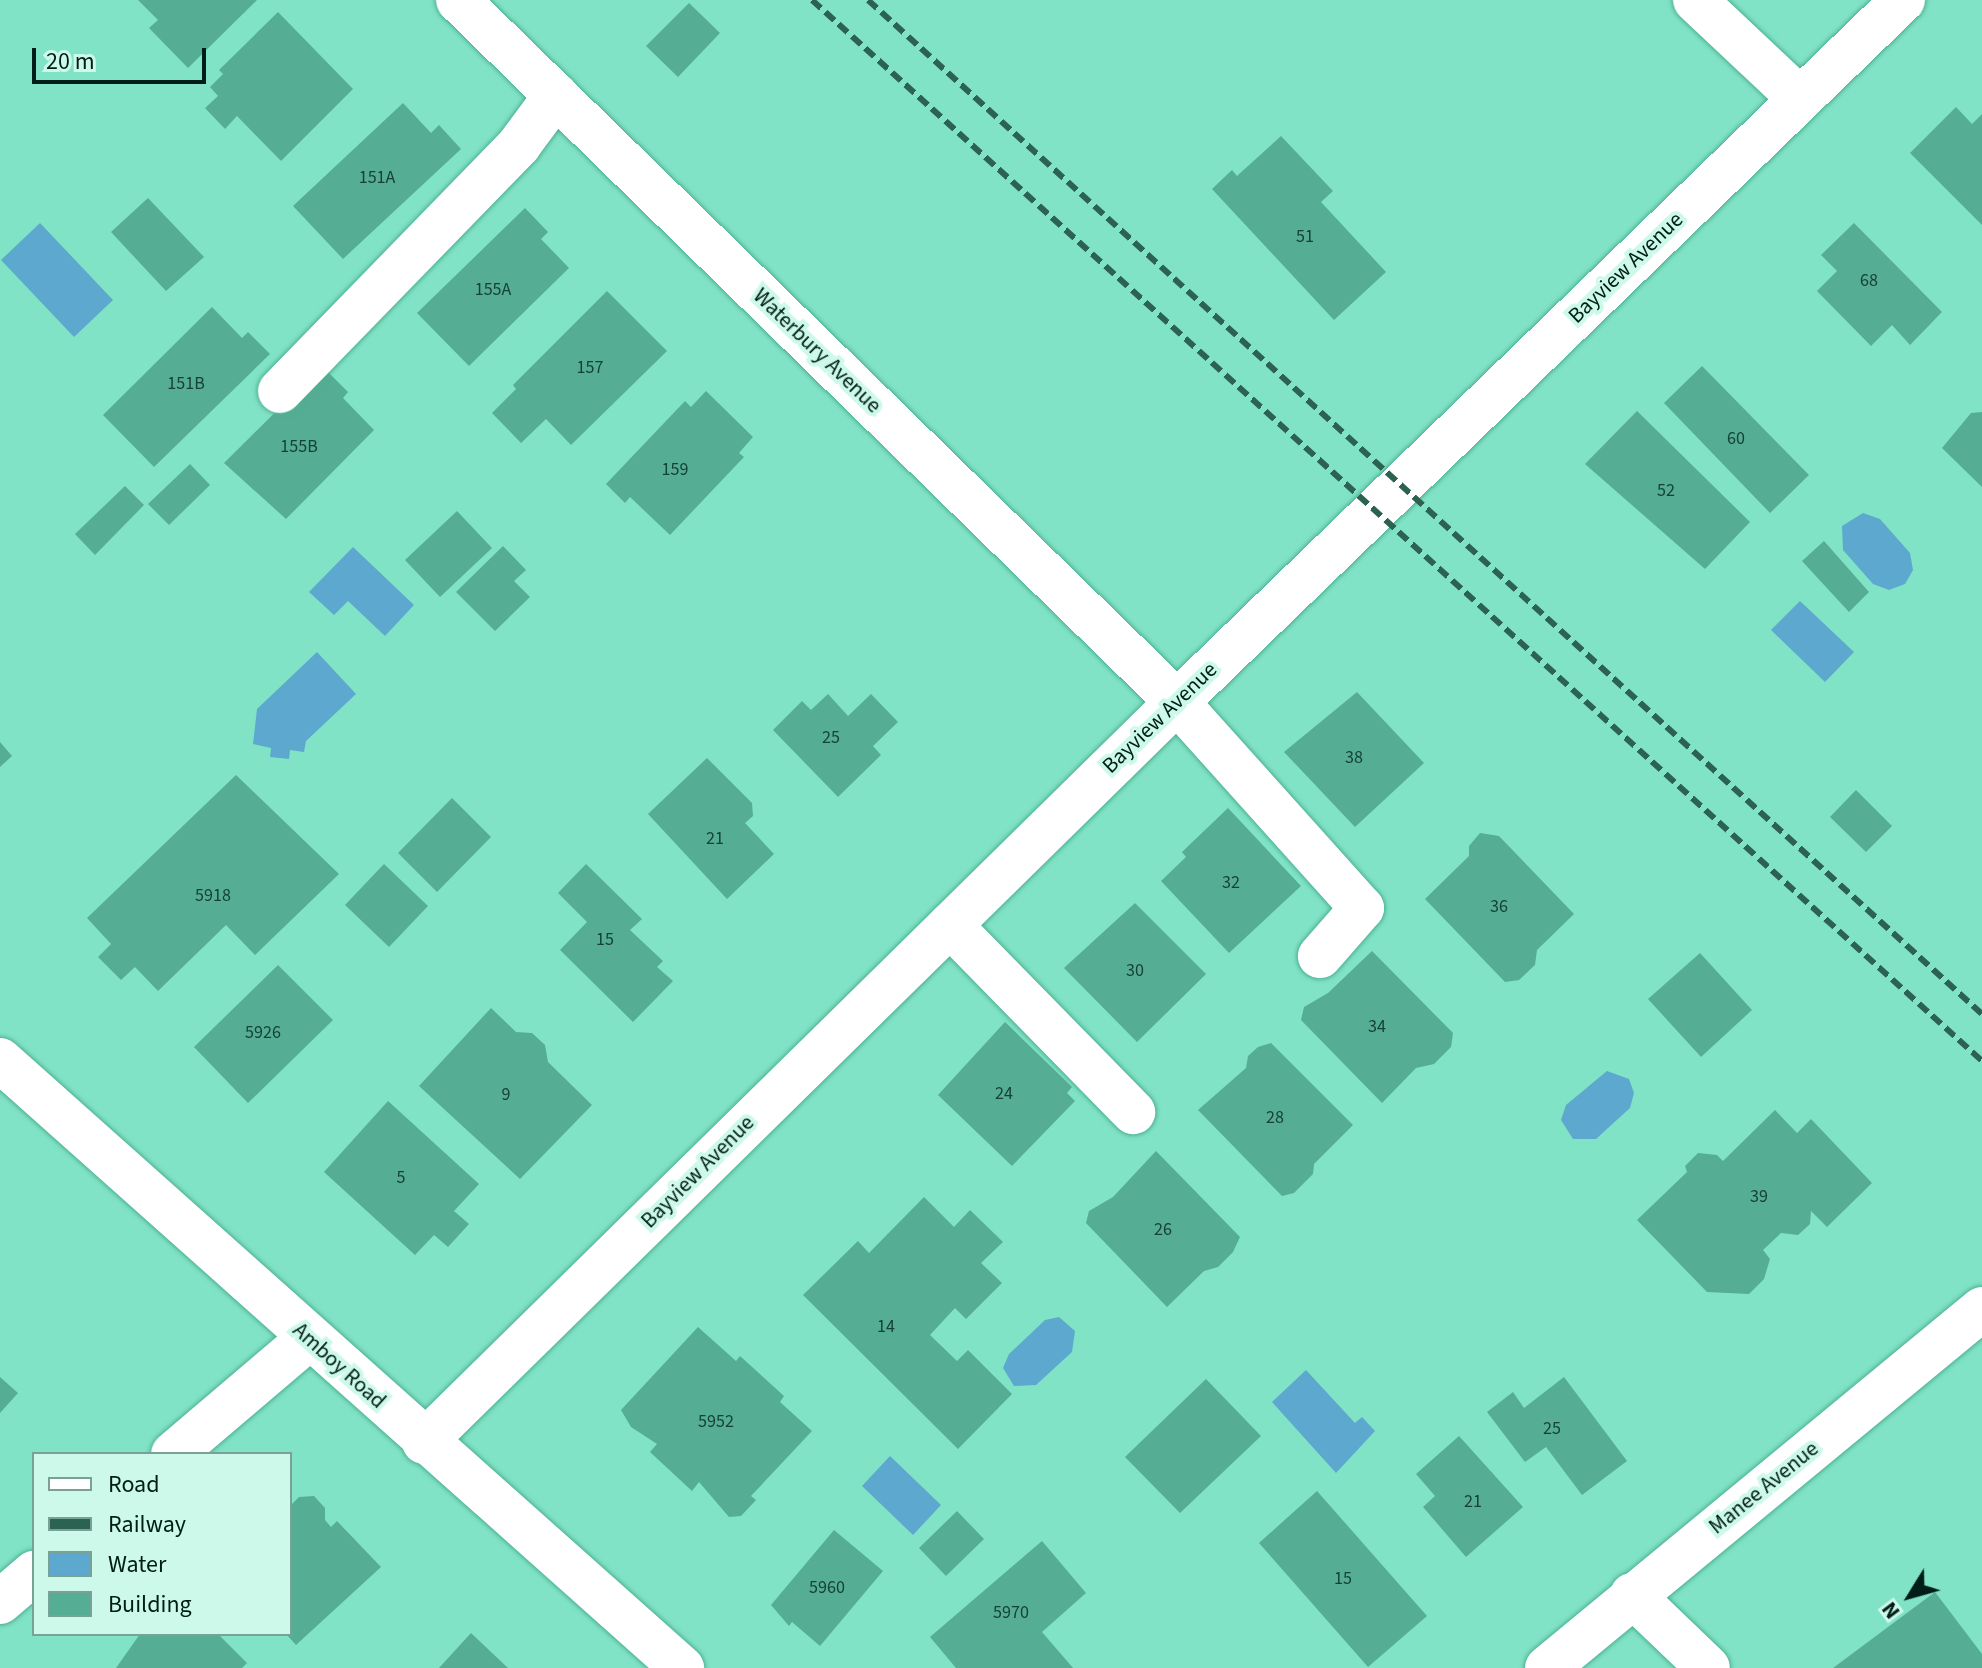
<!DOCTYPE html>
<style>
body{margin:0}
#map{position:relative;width:1982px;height:1668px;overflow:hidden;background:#81e3c5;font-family:"Source Sans 3",sans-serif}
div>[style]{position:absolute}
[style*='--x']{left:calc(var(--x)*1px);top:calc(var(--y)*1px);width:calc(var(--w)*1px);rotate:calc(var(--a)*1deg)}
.water>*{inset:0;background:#5da8ce}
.building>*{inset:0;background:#55ad93}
.roads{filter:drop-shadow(0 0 2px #4db094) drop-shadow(0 0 2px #4db094)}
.minor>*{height:44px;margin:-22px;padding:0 22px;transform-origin:22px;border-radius:22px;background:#fff}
.major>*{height:44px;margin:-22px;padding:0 22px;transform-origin:22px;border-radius:22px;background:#fff}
.rail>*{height:6px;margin-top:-3px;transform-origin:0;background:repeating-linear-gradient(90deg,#2c6252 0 12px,transparent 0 18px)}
span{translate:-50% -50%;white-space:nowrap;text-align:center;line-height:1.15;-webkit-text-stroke:8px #ccf9e9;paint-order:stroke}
.number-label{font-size:18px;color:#154235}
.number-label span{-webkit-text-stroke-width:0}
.street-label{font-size:22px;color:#001e16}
.legend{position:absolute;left:32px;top:1452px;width:260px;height:184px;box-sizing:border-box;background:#ccf9e9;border:2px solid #7aa195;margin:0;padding:10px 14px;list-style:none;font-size:24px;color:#001e16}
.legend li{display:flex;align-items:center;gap:16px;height:40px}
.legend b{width:40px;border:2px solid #7aa195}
.north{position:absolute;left:1870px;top:1556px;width:80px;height:80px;-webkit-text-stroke:6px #ccf9e9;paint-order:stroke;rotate:233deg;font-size:22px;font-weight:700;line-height:32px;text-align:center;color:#001e16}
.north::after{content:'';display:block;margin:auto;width:28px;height:36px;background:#001e16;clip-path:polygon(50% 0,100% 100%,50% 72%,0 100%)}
.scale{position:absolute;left:32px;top:48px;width:174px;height:36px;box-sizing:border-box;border:4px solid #001e16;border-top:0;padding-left:10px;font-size:24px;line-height:28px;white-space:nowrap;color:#001e16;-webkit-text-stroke:6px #ccf9e9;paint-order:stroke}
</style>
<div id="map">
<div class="water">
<i style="clip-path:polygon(40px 223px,113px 300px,74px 337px,1px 260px)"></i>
<i style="clip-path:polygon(1863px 513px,1880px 519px,1910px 553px,1913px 570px,1905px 584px,1889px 590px,1873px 584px,1843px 550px,1842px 526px)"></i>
<i style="clip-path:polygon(353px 547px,414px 605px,385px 636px,348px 601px,334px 615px,309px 592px)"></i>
<i style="clip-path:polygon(1800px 601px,1854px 652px,1825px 682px,1771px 630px)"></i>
<i style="clip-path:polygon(317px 652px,356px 694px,306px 741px,304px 752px,290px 750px,289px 759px,270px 757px,271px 748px,253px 744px,257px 709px)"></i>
<i style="clip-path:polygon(1607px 1071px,1629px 1079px,1634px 1093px,1630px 1108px,1596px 1139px,1573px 1139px,1561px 1120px,1566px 1105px)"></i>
<i style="clip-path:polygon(1059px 1317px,1075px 1331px,1072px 1352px,1036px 1385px,1014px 1386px,1003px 1368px,1009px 1354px,1045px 1320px)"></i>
<i style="clip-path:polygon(1306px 1370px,1355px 1423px,1362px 1417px,1375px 1431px,1336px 1473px,1272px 1402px)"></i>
<i style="clip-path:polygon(890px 1456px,941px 1505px,913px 1535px,862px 1486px)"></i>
</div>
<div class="building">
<i style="clip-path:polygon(138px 0,257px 0,188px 68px,149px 28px,158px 20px)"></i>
<i style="clip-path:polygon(689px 3px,720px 33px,678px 77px,646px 46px)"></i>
<i style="clip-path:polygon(278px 12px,353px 89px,281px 161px,237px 116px,225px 129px,205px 108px,218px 96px,210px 87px,223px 74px,219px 70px)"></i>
<i style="clip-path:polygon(403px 103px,431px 133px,439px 125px,461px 149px,343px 259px,293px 206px)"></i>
<i style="clip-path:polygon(1956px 107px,1972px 124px,1982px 114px,1982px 225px,1910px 153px)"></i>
<i style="clip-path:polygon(1281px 136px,1333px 191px,1321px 202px,1386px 272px,1334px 320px,1212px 189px,1232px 170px,1237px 176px)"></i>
<i style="clip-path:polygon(148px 198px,204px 257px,166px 291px,111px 232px)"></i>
<i style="clip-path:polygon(525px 208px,548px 232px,541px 239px,569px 268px,469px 366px,417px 313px)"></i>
<i style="clip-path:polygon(1854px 223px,1942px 312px,1910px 345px,1892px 325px,1871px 346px,1817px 291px,1837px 271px,1821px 255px)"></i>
<i style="clip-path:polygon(607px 291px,667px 351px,571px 445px,546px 419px,521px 443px,492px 413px,516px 389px,513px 385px)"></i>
<i style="clip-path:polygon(212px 307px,242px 338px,248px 332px,270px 354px,154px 467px,103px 415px)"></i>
<i style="clip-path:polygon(322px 366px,348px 392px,343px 398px,374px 430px,286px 519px,224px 463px)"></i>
<i style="clip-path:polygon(1702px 366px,1809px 475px,1770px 513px,1664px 403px)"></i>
<i style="clip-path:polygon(706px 391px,753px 437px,739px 453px,744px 457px,670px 535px,630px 497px,625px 503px,606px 484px,685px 401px,691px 407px)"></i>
<i style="clip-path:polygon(1637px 411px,1750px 522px,1705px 569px,1585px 464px)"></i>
<i style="clip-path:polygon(1982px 412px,1982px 487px,1942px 448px,1971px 413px)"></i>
<i style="clip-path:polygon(190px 464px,210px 485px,169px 525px,148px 504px)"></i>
<i style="clip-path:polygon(125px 486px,144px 505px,95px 555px,75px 534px)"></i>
<i style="clip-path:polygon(457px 511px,492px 548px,440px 597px,405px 560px)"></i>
<i style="clip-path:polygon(1824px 541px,1869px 592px,1849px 612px,1802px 561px)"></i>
<i style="clip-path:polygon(503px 546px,526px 570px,514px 581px,530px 597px,495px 631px,456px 592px)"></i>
<i style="clip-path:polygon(1357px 692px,1424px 763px,1355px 827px,1284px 752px)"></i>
<i style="clip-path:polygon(828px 694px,848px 716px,871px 694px,898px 722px,873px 746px,881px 755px,838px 797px,773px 730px,802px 701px,811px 710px)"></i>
<i style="clip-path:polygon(0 742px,12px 756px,0 767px)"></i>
<i style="clip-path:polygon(707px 758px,752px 803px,753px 816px,745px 823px,774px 854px,727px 899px,648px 814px)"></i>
<i style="clip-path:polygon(236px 775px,339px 874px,255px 955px,226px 925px,158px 991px,135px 967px,121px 980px,98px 957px,111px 944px,87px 918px)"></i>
<i style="clip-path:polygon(1856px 790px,1892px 826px,1866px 852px,1830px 817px)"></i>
<i style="clip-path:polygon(452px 798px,491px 837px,437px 892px,398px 853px)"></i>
<i style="clip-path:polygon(1228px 808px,1301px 886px,1229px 953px,1161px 881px,1186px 857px,1182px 852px)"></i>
<i style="clip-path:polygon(1480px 833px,1499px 836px,1574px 914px,1537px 950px,1535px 965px,1519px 980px,1505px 982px,1425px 899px,1469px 856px,1469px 846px)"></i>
<i style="clip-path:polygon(384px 864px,428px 906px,389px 947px,345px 905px)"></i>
<i style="clip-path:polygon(586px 864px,642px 919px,630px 930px,663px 961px,657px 967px,673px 981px,633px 1022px,560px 950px,587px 922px,558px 893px)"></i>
<i style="clip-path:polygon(1135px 903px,1206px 974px,1137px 1042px,1064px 968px)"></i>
<i style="clip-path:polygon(1372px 951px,1453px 1033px,1451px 1047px,1434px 1064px,1416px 1068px,1382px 1103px,1301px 1020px,1304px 1007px,1328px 993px)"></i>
<i style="clip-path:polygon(1700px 953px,1752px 1010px,1701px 1057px,1648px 999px)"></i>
<i style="clip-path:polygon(278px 965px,333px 1020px,248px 1103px,194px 1047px)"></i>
<i style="clip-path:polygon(491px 1008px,516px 1032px,532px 1033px,545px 1045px,548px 1062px,592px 1105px,520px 1179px,419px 1086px)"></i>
<i style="clip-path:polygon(1005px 1022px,1072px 1087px,1067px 1093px,1075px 1101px,1012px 1166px,938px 1095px)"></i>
<i style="clip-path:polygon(1271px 1043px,1353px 1125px,1314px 1164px,1313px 1174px,1294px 1193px,1282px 1196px,1198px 1110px,1246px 1068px,1248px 1056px,1258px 1047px)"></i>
<i style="clip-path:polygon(388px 1101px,479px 1184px,454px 1211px,469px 1224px,448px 1247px,434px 1235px,415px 1255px,324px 1172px)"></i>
<i style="clip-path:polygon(1775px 1110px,1797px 1133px,1811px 1119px,1872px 1183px,1827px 1227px,1811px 1211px,1810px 1224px,1798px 1235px,1781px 1233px,1763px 1250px,1770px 1259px,1764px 1279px,1749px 1294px,1707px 1292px,1637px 1220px,1687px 1172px,1685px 1166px,1698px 1153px,1717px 1155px,1723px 1161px)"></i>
<i style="clip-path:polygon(1156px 1151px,1240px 1237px,1233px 1252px,1218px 1267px,1204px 1271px,1167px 1307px,1086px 1223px,1089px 1211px,1113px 1197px)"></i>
<i style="clip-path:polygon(924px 1197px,954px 1227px,970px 1210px,1003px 1242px,981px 1263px,1002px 1283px,966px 1319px,955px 1308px,930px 1335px,957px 1361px,968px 1350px,1012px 1394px,958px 1449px,803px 1295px,858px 1241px,869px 1253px)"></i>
<i style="clip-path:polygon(698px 1327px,736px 1361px,740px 1356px,784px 1396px,780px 1402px,812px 1431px,751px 1496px,756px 1500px,741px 1516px,729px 1517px,699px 1482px,692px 1491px,650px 1452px,657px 1444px,631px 1427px,621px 1410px)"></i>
<i style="clip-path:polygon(0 1377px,18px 1393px,0 1413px)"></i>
<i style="clip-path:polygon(1564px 1377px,1627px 1461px,1582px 1495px,1546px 1447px,1525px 1462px,1487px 1412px,1513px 1392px,1524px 1408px)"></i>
<i style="clip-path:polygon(1206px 1379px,1261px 1436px,1180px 1513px,1125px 1457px)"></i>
<i style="clip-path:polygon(1459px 1436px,1523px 1507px,1466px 1557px,1423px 1507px,1435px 1496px,1416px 1474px)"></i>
<i style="clip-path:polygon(1317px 1491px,1427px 1616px,1368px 1667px,1259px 1543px)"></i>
<i style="clip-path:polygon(314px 1496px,325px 1508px,325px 1520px,331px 1527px,337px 1521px,381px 1567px,296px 1645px,286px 1634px,290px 1634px,291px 1505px,299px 1497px)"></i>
<i style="clip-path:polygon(957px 1511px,984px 1539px,946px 1576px,919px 1548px)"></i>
<i style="clip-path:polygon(834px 1530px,883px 1571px,820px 1646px,792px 1622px,789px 1626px,771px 1605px)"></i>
<i style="clip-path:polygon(1042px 1541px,1086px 1593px,1042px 1632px,1073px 1668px,956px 1668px,930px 1637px)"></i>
<i style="clip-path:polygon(1935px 1592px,1982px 1654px,1982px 1668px,1833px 1668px)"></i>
<i style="clip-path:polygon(471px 1633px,508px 1668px,439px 1668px)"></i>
<i style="clip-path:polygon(140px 1634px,218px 1634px,247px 1663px,242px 1668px,116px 1668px)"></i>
</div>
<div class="roads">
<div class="minor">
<i style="--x:458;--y:0;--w:1005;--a:44.31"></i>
<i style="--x:1177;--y:702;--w:277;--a:48.1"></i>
<i style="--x:1362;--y:908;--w:64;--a:131.2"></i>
<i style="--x:1695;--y:0;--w:144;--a:43.3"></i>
<i style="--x:280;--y:391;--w:343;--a:-45.8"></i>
<i style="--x:519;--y:145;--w:62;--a:-53.5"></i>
<i style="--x:950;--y:925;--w:262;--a:45.6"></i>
<i style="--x:424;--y:1442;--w:1056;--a:-44.5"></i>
<i style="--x:1177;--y:702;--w:1010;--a:-44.04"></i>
<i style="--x:173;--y:1454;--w:177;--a:-40.4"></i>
<i style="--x:1632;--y:1595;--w:105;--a:43.8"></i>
<i style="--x:0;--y:1602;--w:45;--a:-40.5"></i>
<i style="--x:1547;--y:1668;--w:564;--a:-39.53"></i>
</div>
<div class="major">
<i style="--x:0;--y:1060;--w:914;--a:41.72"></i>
</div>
</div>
<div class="rail">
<i style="--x:812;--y:0;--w:1579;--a:42.2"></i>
<i style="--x:868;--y:0;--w:1506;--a:42.31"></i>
</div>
<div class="number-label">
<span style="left:377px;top:178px">151A</span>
<span style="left:1305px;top:237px">51</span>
<span style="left:1869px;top:281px">68</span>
<span style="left:493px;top:290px">155A</span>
<span style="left:590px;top:368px">157</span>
<span style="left:186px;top:384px">151B</span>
<span style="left:1736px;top:439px">60</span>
<span style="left:299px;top:447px">155B</span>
<span style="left:675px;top:470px">159</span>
<span style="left:1666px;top:491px">52</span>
<span style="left:831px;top:738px">25</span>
<span style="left:1354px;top:758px">38</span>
<span style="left:715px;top:839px">21</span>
<span style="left:1231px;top:883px">32</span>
<span style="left:213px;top:896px">5918</span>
<span style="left:1499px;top:907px">36</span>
<span style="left:605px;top:940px">15</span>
<span style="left:1135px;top:971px">30</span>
<span style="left:1377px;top:1027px">34</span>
<span style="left:263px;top:1033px">5926</span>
<span style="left:1004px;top:1094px">24</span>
<span style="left:506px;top:1095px">9</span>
<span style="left:1275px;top:1118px">28</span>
<span style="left:401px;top:1178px">5</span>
<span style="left:1759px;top:1197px">39</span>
<span style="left:1163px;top:1230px">26</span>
<span style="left:886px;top:1327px">14</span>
<span style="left:716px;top:1422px">5952</span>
<span style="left:1552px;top:1429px">25</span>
<span style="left:1473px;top:1502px">21</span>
<span style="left:1343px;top:1579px">15</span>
<span style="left:827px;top:1588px">5960</span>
<span style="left:1011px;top:1613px">5970</span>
</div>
<div class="street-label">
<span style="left:1626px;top:268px;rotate:-44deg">Bayview Avenue</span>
<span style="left:817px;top:351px;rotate:44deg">Waterbury Avenue</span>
<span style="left:1160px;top:718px;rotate:-44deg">Bayview Avenue</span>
<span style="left:698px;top:1172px;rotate:-45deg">Bayview Avenue</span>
<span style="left:339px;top:1366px;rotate:42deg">Amboy Road</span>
<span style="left:1764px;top:1488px;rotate:-39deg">Manee Avenue</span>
</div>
<ul class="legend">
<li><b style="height:10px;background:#fff"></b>Road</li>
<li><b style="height:10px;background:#2c6252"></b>Railway</li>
<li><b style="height:22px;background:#5da8ce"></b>Water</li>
<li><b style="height:22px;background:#55ad93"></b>Building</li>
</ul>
<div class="north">N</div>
<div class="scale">20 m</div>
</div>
